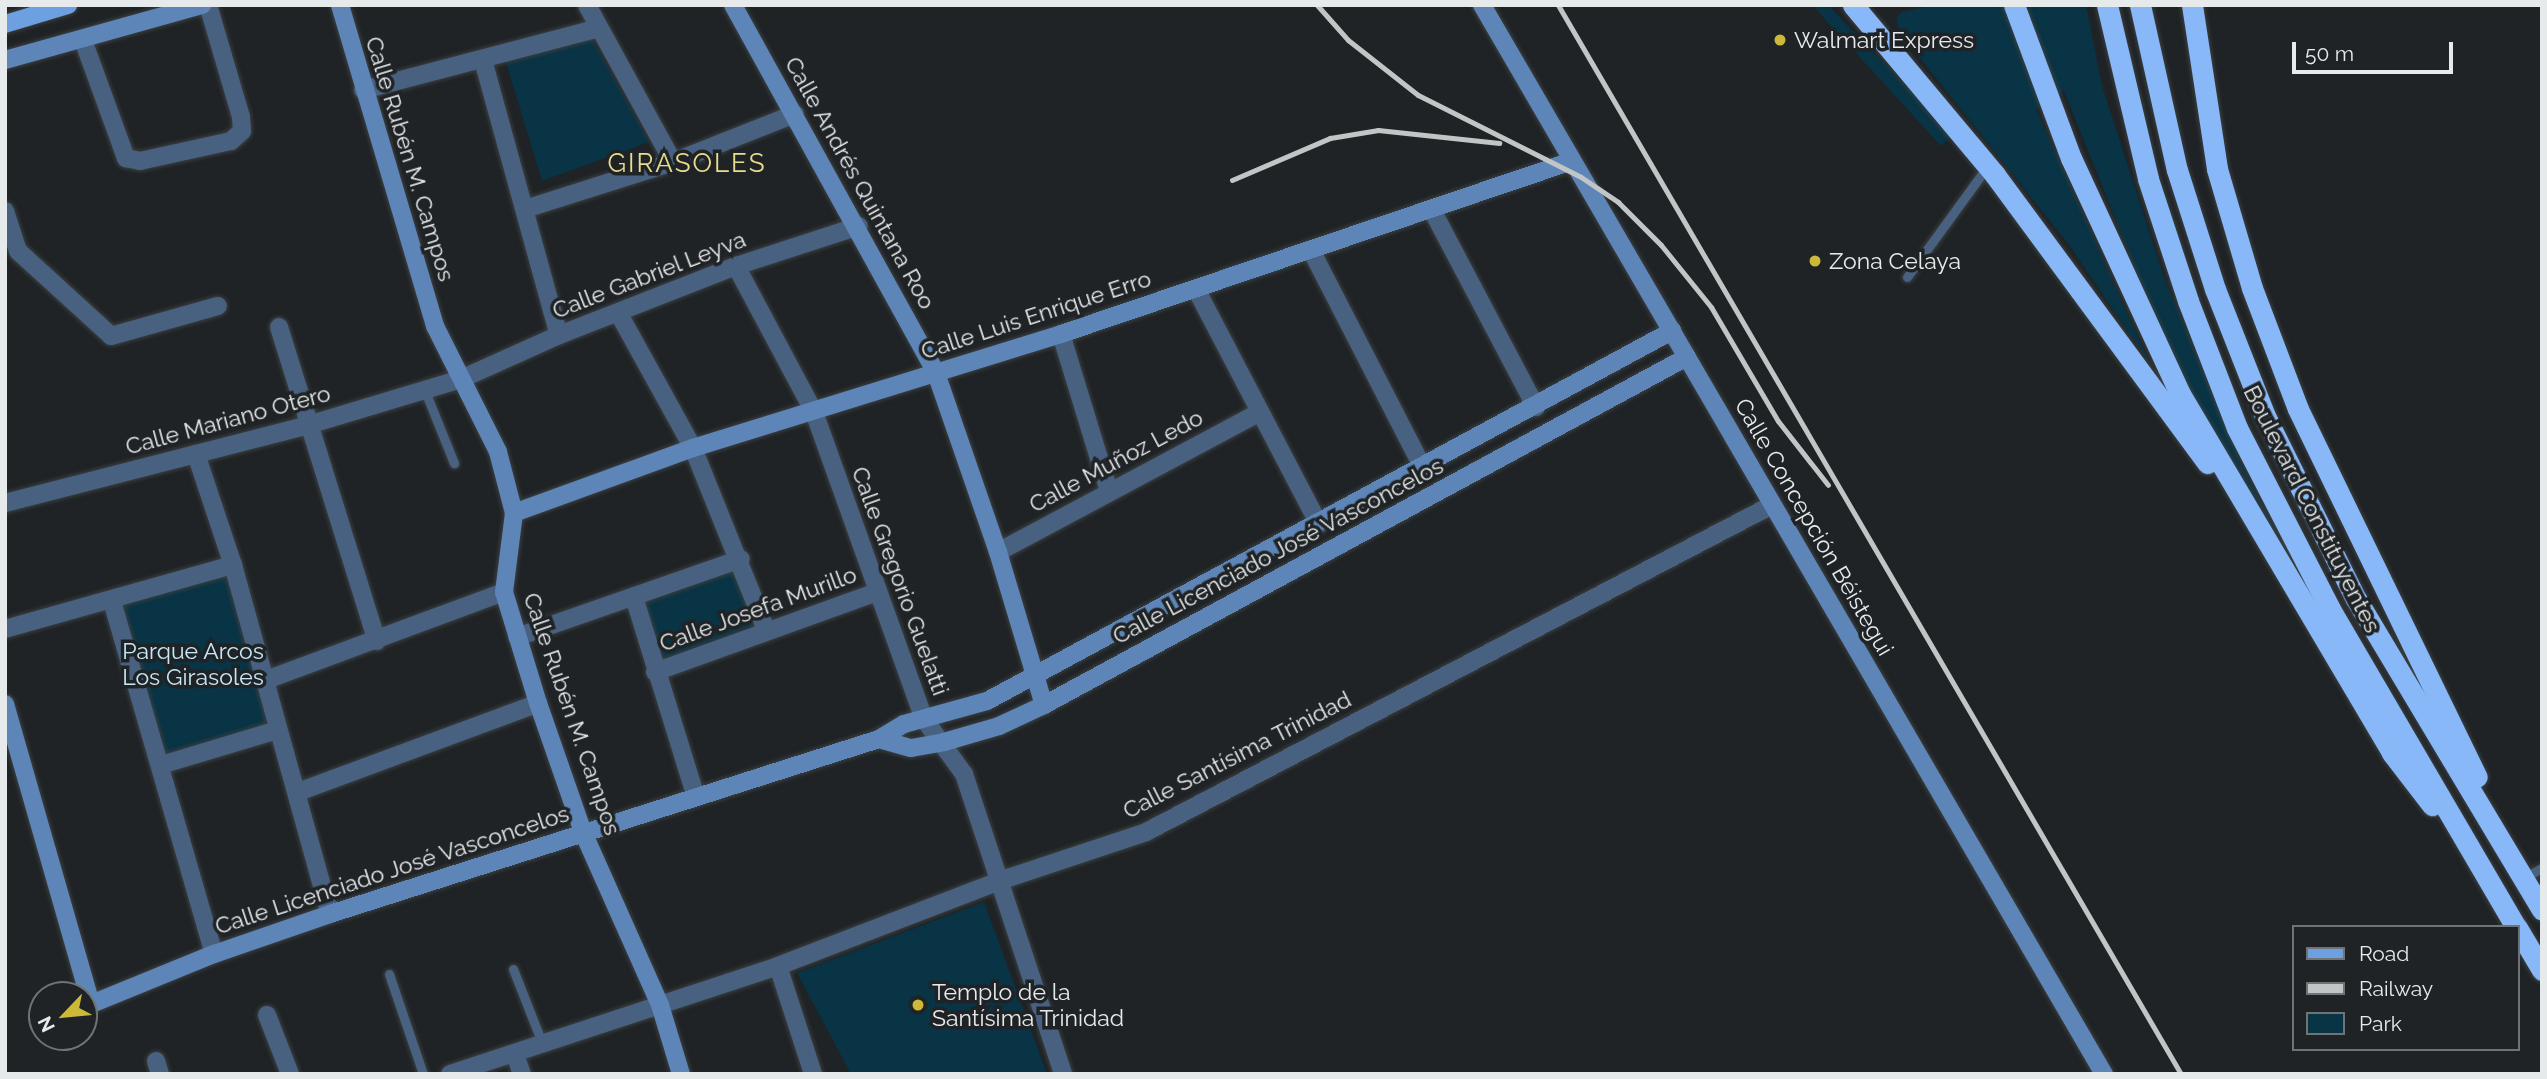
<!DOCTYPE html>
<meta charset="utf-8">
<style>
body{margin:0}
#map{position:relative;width:2547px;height:1079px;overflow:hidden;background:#1f2325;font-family:Raleway,sans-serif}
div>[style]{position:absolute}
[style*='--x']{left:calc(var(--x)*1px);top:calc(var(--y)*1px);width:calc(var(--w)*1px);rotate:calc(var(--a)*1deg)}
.green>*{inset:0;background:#083445}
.roads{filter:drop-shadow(0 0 2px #3b3f41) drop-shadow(0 0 2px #3b3f41)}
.lane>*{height:9px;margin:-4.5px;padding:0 4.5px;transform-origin:4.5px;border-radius:4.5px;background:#496181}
.street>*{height:18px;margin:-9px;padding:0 9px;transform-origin:9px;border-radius:9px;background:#496181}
.secondary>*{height:18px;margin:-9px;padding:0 9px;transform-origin:9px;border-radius:9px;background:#5d85b7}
.primary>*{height:18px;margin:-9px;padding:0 9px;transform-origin:9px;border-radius:9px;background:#6da0e1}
.highway>*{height:21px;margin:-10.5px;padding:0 10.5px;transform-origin:10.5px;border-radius:10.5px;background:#88b8f7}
.rail>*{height:5px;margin:-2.5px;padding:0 2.5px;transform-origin:2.5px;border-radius:2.5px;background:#c2c5c6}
.dots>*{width:19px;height:19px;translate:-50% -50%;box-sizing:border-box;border:4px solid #1f2325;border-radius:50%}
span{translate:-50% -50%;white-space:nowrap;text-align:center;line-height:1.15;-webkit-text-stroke:7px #1f2325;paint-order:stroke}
.poi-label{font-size:23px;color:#e7eaeb}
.left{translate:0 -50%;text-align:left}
.street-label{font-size:23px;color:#e7eaeb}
.park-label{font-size:23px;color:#c7e7f7}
.quarter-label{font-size:26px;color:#e8dd8e;letter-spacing:2px}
.frame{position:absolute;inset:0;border:7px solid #e7eaeb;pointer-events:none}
.legend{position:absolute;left:2292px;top:925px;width:228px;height:126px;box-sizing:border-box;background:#1f2325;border:2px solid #6f7374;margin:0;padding:9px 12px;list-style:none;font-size:21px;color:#e7eaeb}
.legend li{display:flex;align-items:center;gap:14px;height:35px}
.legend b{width:35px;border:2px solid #6f7374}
.north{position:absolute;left:28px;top:981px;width:70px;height:70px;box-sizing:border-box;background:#1f2325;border:2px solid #6f7374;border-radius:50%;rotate:244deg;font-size:19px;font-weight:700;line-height:28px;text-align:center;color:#e7eaeb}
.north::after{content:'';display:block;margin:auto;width:24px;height:32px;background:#ccb939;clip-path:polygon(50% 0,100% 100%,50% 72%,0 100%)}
.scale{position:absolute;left:2292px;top:42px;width:161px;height:32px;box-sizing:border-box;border:4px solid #e7eaeb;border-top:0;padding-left:9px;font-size:21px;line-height:24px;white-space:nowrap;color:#e7eaeb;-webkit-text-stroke:5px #1f2325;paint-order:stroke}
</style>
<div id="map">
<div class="green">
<i style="clip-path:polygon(1812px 5px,1828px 5px,1953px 135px,1941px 146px)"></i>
<i style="clip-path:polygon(1934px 5px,2086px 5px,2102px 86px,2163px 274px,2241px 463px,2285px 550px,2232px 468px,2165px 342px,2064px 91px,2036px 109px,2150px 364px,2069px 245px,1900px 33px,1896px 18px,1901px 12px)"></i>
<i style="clip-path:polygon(591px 37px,649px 142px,542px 181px,506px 62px)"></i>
<i style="clip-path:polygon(740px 566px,761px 623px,656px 663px,641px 600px)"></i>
<i style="clip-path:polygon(226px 573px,268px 727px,162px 760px,118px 602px)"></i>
<i style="clip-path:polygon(984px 902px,1047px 1074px,851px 1074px,797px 973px)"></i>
</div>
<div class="roads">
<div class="lane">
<i style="--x:1907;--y:277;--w:136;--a:-54"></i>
<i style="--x:425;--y:391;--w:78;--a:68.1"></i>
<i style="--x:2523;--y:878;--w:21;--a:-28"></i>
<i style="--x:513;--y:969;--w:82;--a:68.5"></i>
<i style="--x:389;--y:974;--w:106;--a:71.2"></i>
</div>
<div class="street">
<i style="--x:587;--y:5;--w:179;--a:61.3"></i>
<i style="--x:83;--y:40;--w:126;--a:70"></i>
<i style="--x:126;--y:158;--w:14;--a:12"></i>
<i style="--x:140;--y:161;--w:93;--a:-12.4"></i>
<i style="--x:231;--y:141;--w:15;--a:-42"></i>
<i style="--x:242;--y:131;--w:14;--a:-94"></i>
<i style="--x:241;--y:117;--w:117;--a:-106.4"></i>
<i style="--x:483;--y:60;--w:285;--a:74.6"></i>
<i style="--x:363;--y:90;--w:244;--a:-14.7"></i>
<i style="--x:525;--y:209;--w:155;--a:-17.6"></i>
<i style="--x:673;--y:162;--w:131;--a:-21.5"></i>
<i style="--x:1432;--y:210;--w:223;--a:62.2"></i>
<i style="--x:5;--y:211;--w:42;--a:72"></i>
<i style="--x:18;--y:251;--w:126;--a:42.4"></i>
<i style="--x:111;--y:336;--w:111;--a:-15.7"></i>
<i style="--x:1312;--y:252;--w:243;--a:62.8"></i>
<i style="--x:736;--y:266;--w:166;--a:61.9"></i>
<i style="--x:814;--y:412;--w:326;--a:70.3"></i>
<i style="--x:924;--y:719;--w:68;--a:54"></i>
<i style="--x:964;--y:774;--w:316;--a:71.7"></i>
<i style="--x:1196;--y:289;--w:265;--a:62.4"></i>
<i style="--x:619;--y:314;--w:153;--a:61.1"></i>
<i style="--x:693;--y:448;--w:196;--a:68.1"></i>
<i style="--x:279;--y:327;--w:329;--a:72.7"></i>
<i style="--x:1061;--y:334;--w:164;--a:73"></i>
<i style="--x:196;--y:454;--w:117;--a:71.6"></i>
<i style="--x:233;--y:565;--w:362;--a:74.5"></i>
<i style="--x:5;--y:503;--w:313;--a:-14.4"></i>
<i style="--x:308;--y:425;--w:160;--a:-16.7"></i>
<i style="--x:461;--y:379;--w:107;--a:-24.2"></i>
<i style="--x:559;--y:335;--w:190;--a:-21.3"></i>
<i style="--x:736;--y:266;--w:129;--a:-18"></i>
<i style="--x:998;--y:552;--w:295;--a:-28.1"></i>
<i style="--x:634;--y:597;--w:206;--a:72.8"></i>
<i style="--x:112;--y:601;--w:367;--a:73.9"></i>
<i style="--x:5;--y:629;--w:237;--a:-15.7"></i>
<i style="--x:517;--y:637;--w:237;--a:-19.2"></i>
<i style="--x:655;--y:672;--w:236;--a:-19.8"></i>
<i style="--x:266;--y:680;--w:254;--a:-20.3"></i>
<i style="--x:161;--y:765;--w:122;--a:-16.7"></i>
<i style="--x:298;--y:792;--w:256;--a:-20.3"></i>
<i style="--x:778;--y:966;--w:114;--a:72"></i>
<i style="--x:267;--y:1015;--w:63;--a:68.7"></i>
<i style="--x:515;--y:1054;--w:21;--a:71"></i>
<i style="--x:156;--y:1061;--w:14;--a:73"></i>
<i style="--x:450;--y:1074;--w:345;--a:-18.2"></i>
<i style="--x:778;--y:966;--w:240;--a:-21"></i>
<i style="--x:1002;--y:880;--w:152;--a:-18.4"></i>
<i style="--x:1146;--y:832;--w:706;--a:-27.58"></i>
</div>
<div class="secondary">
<i style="--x:340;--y:5;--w:335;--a:73.5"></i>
<i style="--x:435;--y:326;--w:141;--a:63.4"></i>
<i style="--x:498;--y:452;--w:63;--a:75.3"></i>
<i style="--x:514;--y:513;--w:80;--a:97.2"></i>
<i style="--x:504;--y:592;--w:116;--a:73"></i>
<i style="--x:538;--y:703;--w:137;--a:70.8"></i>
<i style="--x:583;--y:832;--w:189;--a:66"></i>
<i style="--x:660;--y:1005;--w:72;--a:73.1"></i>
<i style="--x:733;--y:5;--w:420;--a:61.1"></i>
<i style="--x:936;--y:373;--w:189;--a:70.9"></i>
<i style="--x:998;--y:552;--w:160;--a:73.3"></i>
<i style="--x:1482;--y:5;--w:1237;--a:59.81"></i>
<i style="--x:5;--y:60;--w:205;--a:-15.6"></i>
<i style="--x:514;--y:513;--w:190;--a:-20"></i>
<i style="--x:693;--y:448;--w:385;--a:-17.2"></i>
<i style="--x:1061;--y:334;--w:539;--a:-18.7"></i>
<i style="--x:5;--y:704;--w:312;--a:74"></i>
<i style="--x:879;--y:739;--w:33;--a:16"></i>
<i style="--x:911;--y:748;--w:34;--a:-10"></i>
<i style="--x:944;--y:742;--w:57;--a:-16.2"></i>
<i style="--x:999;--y:726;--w:50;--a:-25"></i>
<i style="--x:1044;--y:705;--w:731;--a:-28.42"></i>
<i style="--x:84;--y:1007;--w:140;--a:-22.2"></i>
<i style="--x:214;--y:954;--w:123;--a:-19"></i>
<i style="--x:330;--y:914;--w:576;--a:-17.68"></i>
<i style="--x:879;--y:739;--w:29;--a:-31"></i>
<i style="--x:904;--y:724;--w:86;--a:-15.5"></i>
<i style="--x:987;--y:701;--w:779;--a:-28.38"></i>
</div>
<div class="primary">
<i style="--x:5;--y:24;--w:66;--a:-16.8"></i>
</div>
<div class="highway">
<i style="--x:1853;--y:5;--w:222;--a:50.1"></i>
<i style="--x:1995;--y:175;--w:358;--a:53.6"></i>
<i style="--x:2014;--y:5;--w:163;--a:69.6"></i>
<i style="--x:2071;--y:158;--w:260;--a:65.2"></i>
<i style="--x:2180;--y:394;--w:417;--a:59.4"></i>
<i style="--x:2392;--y:753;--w:66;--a:52.4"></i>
<i style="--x:2107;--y:5;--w:179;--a:76.7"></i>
<i style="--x:2148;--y:179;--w:128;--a:71.8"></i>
<i style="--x:2188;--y:301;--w:136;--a:68.9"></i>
<i style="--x:2237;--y:428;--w:203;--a:62.8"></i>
<i style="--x:2330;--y:609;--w:368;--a:59.7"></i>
<i style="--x:2140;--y:5;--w:169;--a:77.4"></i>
<i style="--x:2177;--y:170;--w:125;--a:72.3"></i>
<i style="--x:2215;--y:289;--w:136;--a:68.5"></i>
<i style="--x:2265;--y:416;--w:204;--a:63.6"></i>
<i style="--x:2356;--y:599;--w:362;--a:59.1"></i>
<i style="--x:2192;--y:5;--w:166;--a:81.3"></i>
<i style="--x:2217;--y:169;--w:124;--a:73.6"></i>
<i style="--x:2252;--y:288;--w:129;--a:69.2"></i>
<i style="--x:2298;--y:409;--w:409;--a:64.1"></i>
<i style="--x:2517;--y:928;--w:49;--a:59.2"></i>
</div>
</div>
<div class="rail">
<i style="--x:1317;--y:5;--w:47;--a:48.5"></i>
<i style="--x:1348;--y:40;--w:89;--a:38.2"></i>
<i style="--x:1418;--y:95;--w:182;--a:26.7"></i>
<i style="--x:1581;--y:177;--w:45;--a:34"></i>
<i style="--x:1618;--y:202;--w:61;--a:45"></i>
<i style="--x:1661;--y:245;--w:80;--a:51.1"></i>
<i style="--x:1711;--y:307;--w:132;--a:59.6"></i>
<i style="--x:1778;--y:421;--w:81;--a:52"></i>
<i style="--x:1558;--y:5;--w:1237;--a:59.77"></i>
<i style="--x:1232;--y:180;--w:107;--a:-23.2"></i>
<i style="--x:1330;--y:138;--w:49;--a:-9.5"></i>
<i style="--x:1378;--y:130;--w:122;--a:6.1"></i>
</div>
<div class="dots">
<i style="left:1780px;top:40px;background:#ccb939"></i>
<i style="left:1815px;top:261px;background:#ccb939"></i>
<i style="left:918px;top:1005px;background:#ccb939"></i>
</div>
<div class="poi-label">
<span class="left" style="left:1794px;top:40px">Walmart Express</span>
<span class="left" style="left:1829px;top:261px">Zona Celaya</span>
<span class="left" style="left:932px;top:1005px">Templo de la<br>Santísima Trinidad</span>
</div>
<div class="street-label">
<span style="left:410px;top:159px;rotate:73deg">Calle Rubén M. Campos</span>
<span style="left:860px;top:183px;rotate:61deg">Calle Andrés Quintana Roo</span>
<span style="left:649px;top:275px;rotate:-21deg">Calle Gabriel Leyva</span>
<span style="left:1036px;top:315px;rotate:-18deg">Calle Luis Enrique Erro</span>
<span style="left:228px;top:420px;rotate:-15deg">Calle Mariano Otero</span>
<span style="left:1116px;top:461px;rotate:-28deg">Calle Muñoz Ledo</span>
<span style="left:2312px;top:509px;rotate:63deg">Boulevard Constituyentes</span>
<span style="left:1814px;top:527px;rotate:60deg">Calle Concepción Béistegui</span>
<span style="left:1278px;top:551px;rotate:-28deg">Calle Licenciado José Vasconcelos</span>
<span style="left:900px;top:581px;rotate:70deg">Calle Gregorio Guelatti</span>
<span style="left:758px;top:609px;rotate:-20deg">Calle Josefa Murillo</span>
<span style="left:572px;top:714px;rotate:71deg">Calle Rubén M. Campos</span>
<span style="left:1237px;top:755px;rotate:-27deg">Calle Santísima Trinidad</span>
<span style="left:392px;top:870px;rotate:-18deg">Calle Licenciado José Vasconcelos</span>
</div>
<div class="park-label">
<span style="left:193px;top:664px">Parque Arcos<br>Los Girasoles</span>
</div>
<div class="quarter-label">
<span style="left:687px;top:164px">GIRASOLES</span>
</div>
<div class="frame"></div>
<ul class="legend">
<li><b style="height:9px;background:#6da0e1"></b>Road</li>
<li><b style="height:9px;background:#c2c5c6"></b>Railway</li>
<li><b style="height:19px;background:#083445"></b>Park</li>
</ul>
<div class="north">N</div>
<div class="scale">50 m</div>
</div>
